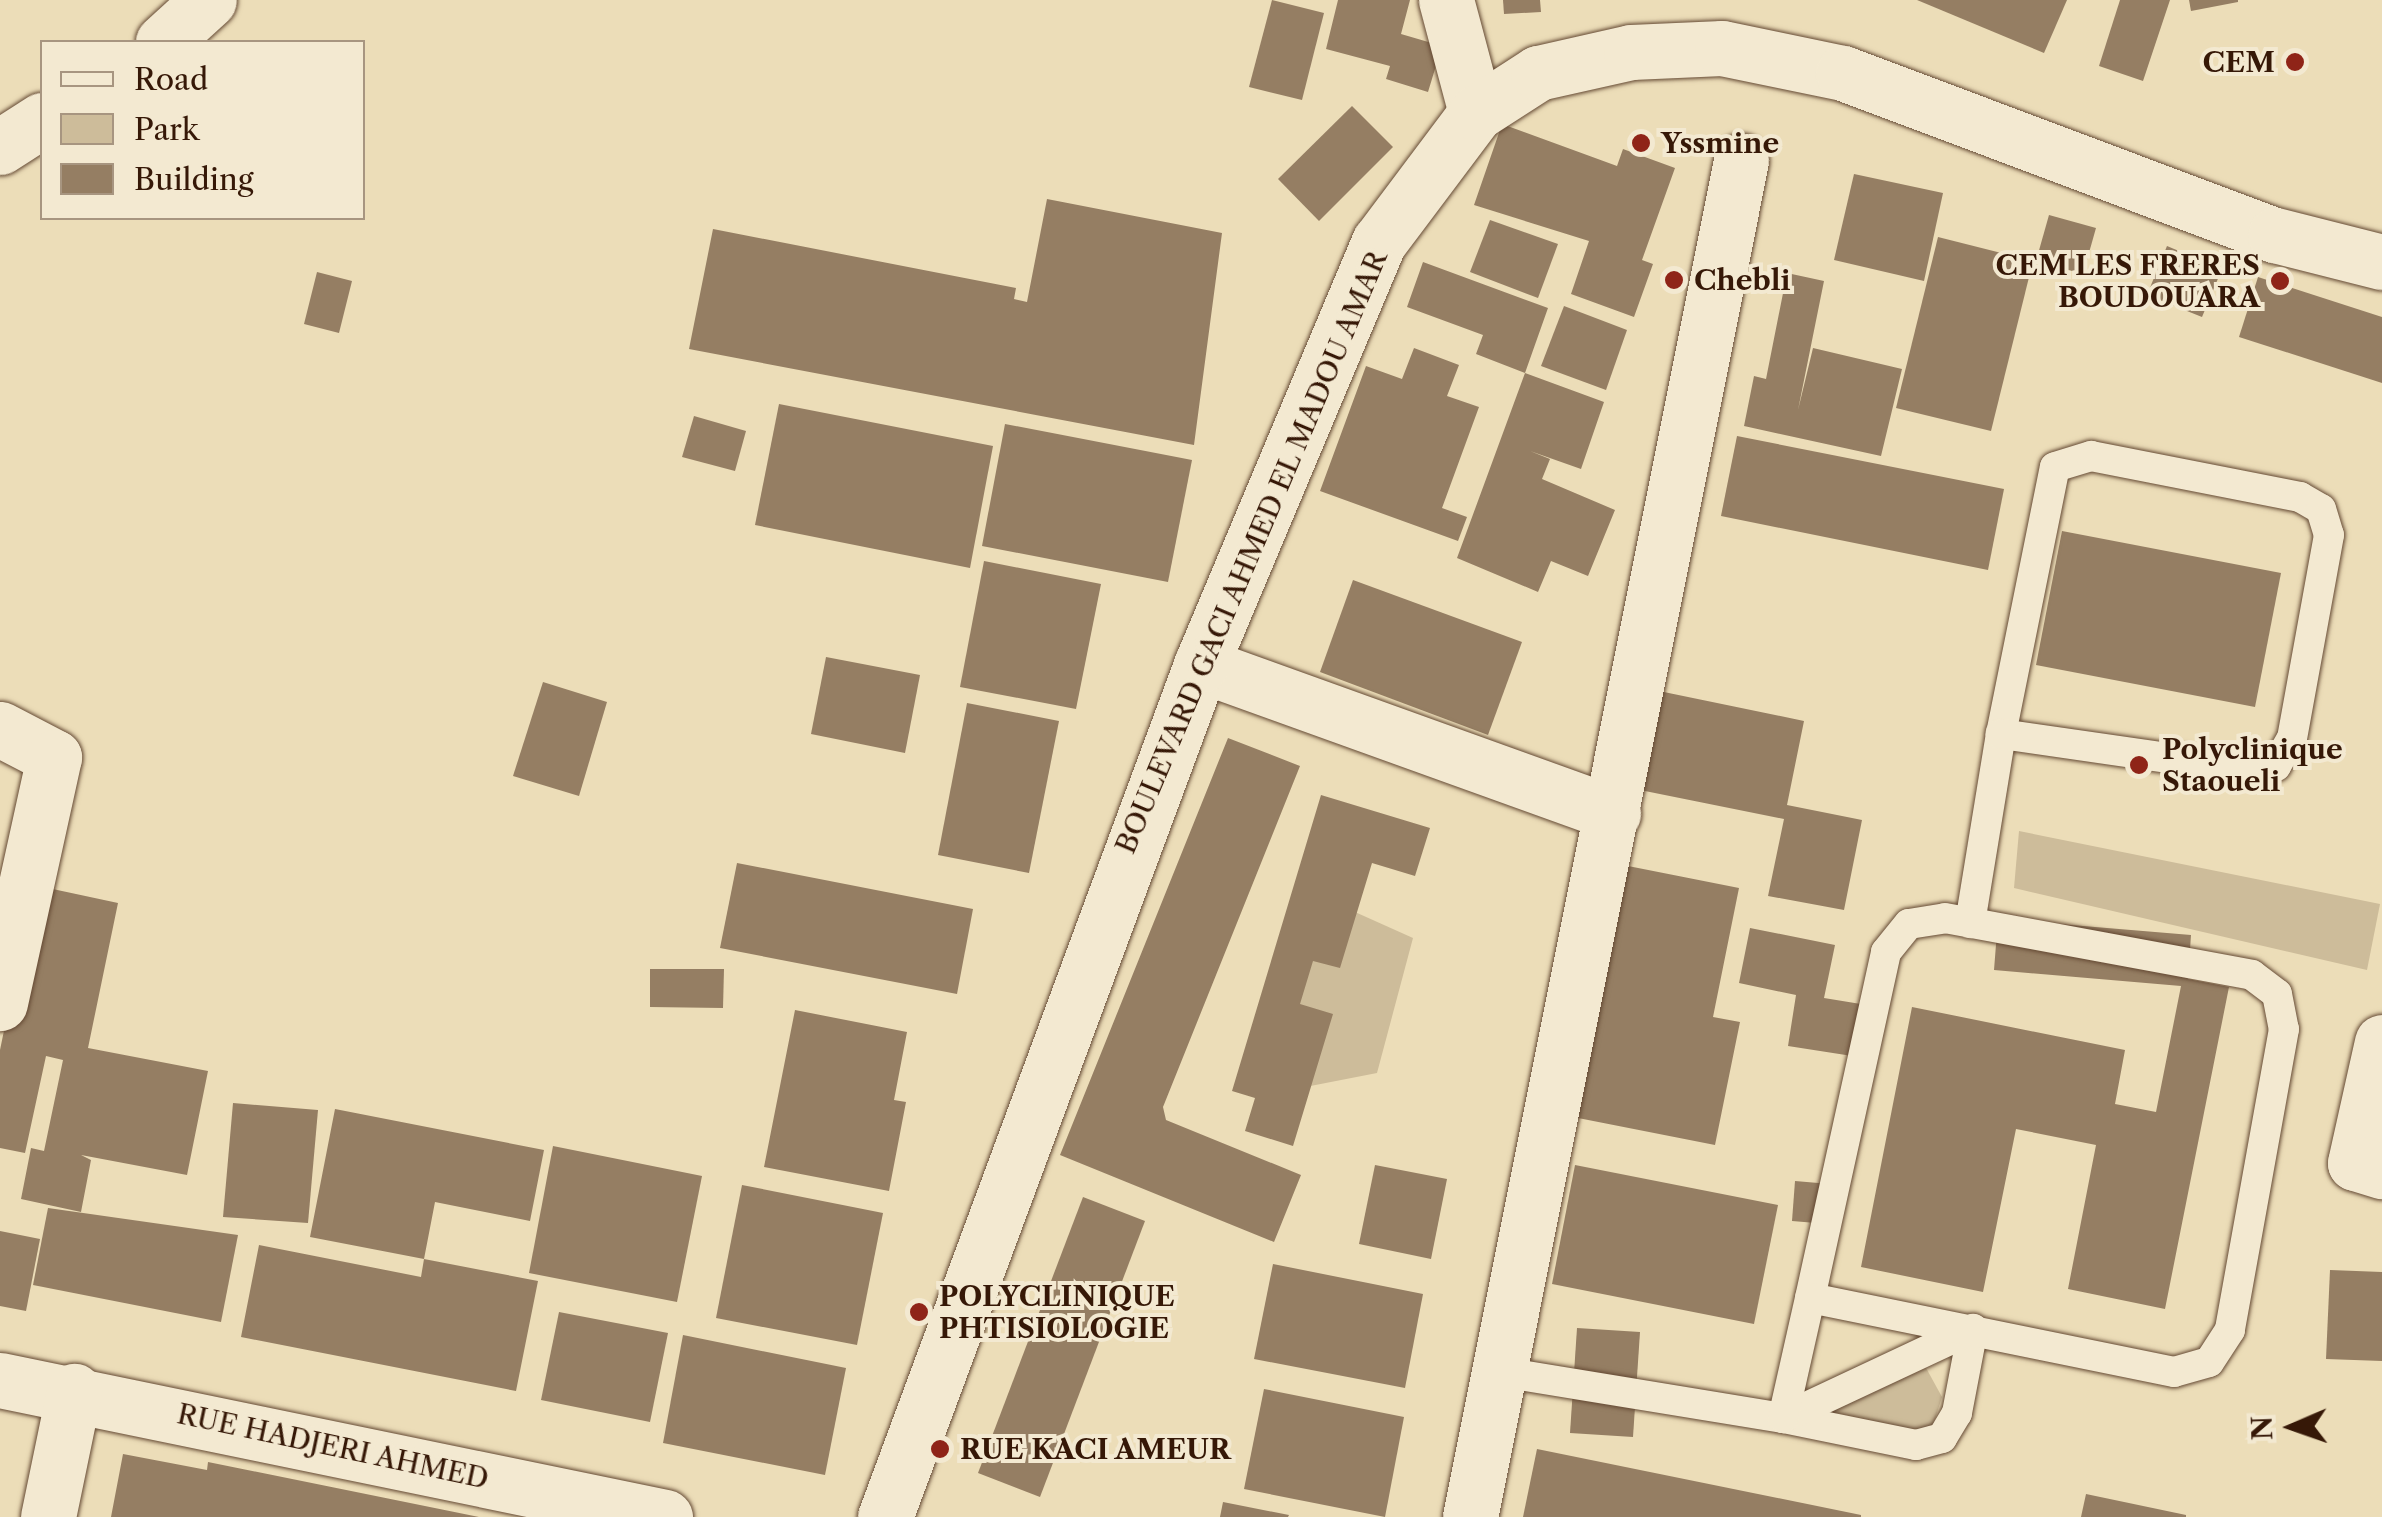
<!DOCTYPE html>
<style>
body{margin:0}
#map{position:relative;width:2382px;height:1517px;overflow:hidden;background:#ecddb8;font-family:"Libre Caslon Text",serif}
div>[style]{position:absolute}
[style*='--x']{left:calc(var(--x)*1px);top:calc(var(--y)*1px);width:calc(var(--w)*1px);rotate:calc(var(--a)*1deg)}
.green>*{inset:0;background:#cdbc9a}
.building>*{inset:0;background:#957e63}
.roads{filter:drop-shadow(0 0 2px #644933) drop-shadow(0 0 2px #644933)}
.service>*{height:30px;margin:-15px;padding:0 15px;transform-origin:15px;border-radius:15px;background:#f3e9d1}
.minor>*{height:55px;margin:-27.5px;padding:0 27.5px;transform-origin:27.5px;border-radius:27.5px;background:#f3e9d1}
.secondary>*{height:55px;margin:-27.5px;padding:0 27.5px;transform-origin:27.5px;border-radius:27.5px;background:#f3e9d1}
.dots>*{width:28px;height:28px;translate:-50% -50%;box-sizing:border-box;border:5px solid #f3e9d1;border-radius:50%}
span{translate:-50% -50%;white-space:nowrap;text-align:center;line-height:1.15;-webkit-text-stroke:8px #f3e9d1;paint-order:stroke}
.poi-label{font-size:28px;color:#361807;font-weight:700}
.right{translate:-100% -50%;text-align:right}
.left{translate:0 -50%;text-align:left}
.street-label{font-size:28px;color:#361807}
.legend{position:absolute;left:40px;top:40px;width:325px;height:180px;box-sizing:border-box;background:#f3e9d1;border:2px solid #a79580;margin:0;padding:12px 18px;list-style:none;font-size:30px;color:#361807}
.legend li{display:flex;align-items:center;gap:20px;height:50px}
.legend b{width:50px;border:2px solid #a79580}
.north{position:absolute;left:2242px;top:1377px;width:100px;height:100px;-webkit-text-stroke:8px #f3e9d1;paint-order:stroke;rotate:268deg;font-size:28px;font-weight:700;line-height:40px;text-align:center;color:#361807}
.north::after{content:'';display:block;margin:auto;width:35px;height:45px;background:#361807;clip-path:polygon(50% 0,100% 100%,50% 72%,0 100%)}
</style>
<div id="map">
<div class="green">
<i style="clip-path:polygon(2019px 831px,2380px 904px,2367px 970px,2014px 888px)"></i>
<i style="clip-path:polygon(1355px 912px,1413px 938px,1377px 1073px,1295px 1089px,1284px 1030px,1308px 927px)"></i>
<i style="clip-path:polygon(1925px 1366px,1942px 1397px,1930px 1435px,1824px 1410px)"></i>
</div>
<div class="building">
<i style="clip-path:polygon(1272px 0,1324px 13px,1302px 100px,1249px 87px)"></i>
<i style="clip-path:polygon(1338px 0,1410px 0,1401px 34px,1442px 46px,1428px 92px,1386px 79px,1390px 66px,1326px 49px)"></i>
<i style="clip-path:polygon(1503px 0,1540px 0,1541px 12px,1504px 14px)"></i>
<i style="clip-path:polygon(1917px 0,2067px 0,2044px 53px)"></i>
<i style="clip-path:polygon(2120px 0,2170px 0,2143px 81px,2099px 66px)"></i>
<i style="clip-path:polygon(2189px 0,2238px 0,2238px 2px,2191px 11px)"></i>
<i style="clip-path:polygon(1352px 106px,1393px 147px,1319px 221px,1278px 179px)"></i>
<i style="clip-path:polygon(1502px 124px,1617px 166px,1623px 149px,1675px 168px,1642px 260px,1653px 264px,1634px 317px,1571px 294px,1589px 241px,1474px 205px)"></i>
<i style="clip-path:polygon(1854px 174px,1943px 193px,1924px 281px,1834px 260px)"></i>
<i style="clip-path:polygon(1047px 199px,1222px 233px,1194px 445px,689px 349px,713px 229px,1016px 288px,1014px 299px,1027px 302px)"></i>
<i style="clip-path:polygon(2049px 215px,2096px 228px,2083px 274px,2036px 261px)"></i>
<i style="clip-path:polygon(1490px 220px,1558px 244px,1538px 298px,1470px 272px)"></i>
<i style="clip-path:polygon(1938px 237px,2033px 261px,1991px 431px,1896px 408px)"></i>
<i style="clip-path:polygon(2167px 246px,2222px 269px,2202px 317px,2147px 295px)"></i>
<i style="clip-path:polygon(1423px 262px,1548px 308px,1525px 373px,1476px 354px,1483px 335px,1407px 307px)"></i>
<i style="clip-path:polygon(317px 272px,352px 281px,339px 333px,304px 324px)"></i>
<i style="clip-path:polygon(1787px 273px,1824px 281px,1798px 410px,1813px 348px,1902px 369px,1881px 456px,1744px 426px,1754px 376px,1766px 379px)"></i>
<i style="clip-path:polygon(2258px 277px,2382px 317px,2382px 383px,2239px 337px)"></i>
<i style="clip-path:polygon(1564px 306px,1627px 330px,1606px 390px,1541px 366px)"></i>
<i style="clip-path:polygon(1414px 348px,1459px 365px,1447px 396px,1479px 407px,1442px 508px,1467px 517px,1458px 541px,1320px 491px,1366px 366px,1402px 379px)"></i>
<i style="clip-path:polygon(1525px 373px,1604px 402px,1581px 469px,1530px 451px,1550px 459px,1542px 479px,1615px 510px,1588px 576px,1551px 561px,1538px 592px,1457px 558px)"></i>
<i style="clip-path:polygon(779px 404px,993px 446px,970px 568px,755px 525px)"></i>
<i style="clip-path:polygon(694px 416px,746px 431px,735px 471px,682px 457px)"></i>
<i style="clip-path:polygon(1005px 424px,1192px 460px,1168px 582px,982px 546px)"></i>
<i style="clip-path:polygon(1737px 436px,2004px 489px,1988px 570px,1721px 516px)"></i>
<i style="clip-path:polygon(2062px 531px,2281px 573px,2255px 707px,2036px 665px)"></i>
<i style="clip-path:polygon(984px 561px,1101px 584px,1076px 709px,960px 687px)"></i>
<i style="clip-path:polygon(1353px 580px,1522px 642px,1488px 735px,1320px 672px)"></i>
<i style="clip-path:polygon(826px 657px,920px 675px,905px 753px,811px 734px)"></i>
<i style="clip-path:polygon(543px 682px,607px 702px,579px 796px,513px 776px)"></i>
<i style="clip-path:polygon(1659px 691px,1804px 721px,1787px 805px,1862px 820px,1844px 910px,1768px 896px,1784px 819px,1640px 790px)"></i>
<i style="clip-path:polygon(967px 703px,1059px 721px,1029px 873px,938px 855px)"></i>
<i style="clip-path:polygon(1228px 738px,1300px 766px,1163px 1107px,1166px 1120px,1301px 1175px,1274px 1242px,1060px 1155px)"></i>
<i style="clip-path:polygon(1321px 795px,1430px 828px,1415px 876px,1372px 863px,1340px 968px,1313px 961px,1300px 1004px,1333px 1014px,1293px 1146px,1245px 1131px,1255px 1098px,1232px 1091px)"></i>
<i style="clip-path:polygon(737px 863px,973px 909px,957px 994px,720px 948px)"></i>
<i style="clip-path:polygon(1623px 865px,1739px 888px,1713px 1017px,1740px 1022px,1715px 1145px,1573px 1117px)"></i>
<i style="clip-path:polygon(34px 885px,118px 903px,88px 1048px,208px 1071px,187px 1175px,81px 1155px,91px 1160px,81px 1212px,21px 1199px,31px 1148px,44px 1151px,63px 1060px,46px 1056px,25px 1153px,0 1148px,0 1050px)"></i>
<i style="clip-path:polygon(1998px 919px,2191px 935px,2188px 979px,2229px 987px,2165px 1309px,2068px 1289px,2096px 1145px,2016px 1129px,1983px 1292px,1861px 1267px,1912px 1007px,2125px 1050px,2115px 1104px,2156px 1112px,2181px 986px,1994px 970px)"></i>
<i style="clip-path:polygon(1750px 928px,1835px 945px,1824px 998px,1873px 1006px,1865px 1058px,1788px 1046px,1796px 995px,1739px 983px)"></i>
<i style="clip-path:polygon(650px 969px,724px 969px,723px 1008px,650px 1007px)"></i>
<i style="clip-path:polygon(795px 1010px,907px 1032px,894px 1100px,906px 1102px,889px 1191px,764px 1167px)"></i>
<i style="clip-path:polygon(233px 1103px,318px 1110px,308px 1223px,223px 1217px)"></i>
<i style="clip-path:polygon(335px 1109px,544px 1150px,530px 1221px,435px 1202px,424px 1259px,310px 1237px)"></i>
<i style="clip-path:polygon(553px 1146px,702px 1176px,677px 1302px,529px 1273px)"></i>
<i style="clip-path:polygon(1375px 1165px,1447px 1179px,1431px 1259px,1359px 1244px)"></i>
<i style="clip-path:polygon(1575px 1165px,1778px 1205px,1754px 1324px,1552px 1284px)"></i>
<i style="clip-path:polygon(1795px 1181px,1830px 1184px,1828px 1224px,1792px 1221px)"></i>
<i style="clip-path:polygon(742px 1185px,883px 1213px,857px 1345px,716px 1318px)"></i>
<i style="clip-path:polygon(1083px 1197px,1145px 1221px,1040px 1497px,978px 1473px)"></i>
<i style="clip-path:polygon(48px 1208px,238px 1235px,221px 1322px,33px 1285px)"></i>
<i style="clip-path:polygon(0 1231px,40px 1239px,26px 1311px,0 1306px)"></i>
<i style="clip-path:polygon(259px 1245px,421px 1277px,424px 1259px,538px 1281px,516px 1391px,241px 1337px)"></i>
<i style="clip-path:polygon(1273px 1264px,1423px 1294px,1405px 1388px,1254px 1359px)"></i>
<i style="clip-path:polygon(2330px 1270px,2382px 1272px,2382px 1361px,2326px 1359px)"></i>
<i style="clip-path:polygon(559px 1312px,668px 1333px,650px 1422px,541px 1400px)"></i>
<i style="clip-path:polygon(1577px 1328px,1640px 1332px,1633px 1437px,1570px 1433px)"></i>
<i style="clip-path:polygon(683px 1335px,846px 1368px,825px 1475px,663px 1443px)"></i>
<i style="clip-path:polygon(1264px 1389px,1404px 1417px,1385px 1517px,1244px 1489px)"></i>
<i style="clip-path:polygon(1537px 1449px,1861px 1515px,1861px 1517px,1523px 1517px)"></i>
<i style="clip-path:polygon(123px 1454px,207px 1470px,208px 1462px,479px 1517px,111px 1517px)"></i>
<i style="clip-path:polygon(2086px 1494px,2186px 1515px,2186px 1517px,2081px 1517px)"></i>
<i style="clip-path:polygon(1223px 1502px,1289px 1515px,1288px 1517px,1220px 1517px)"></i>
</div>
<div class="roads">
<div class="service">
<i style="--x:1970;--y:923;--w:192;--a:-80.7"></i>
<i style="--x:2001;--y:734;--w:272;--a:-78.6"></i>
<i style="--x:2055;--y:467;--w:38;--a:-17"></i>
<i style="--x:2091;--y:456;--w:213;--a:11.1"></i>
<i style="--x:2300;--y:497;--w:24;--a:30"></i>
<i style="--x:2321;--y:509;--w:27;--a:73"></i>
<i style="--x:2329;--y:535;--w:206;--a:100.3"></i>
<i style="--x:2292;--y:738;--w:32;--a:120"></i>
<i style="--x:2276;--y:766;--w:32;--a:175"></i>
<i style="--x:2244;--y:769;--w:246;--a:-171.8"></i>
<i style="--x:1973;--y:1329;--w:86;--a:100.8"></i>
<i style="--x:1957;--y:1413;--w:29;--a:121"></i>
<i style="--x:1942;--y:1438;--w:27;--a:165"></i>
<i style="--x:1916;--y:1445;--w:136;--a:-168.5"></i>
<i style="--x:1783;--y:1418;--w:210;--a:-25.1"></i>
<i style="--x:1502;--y:1372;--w:285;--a:9.3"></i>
<i style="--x:1783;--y:1418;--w:123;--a:-77.3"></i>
<i style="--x:1810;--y:1298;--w:354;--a:-77.6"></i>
<i style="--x:1886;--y:952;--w:36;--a:-51"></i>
<i style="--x:1909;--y:924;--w:36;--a:-9"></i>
<i style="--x:1945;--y:918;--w:312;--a:10.5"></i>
<i style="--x:2252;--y:975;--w:31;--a:37"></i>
<i style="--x:2277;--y:994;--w:36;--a:79"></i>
<i style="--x:2284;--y:1029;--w:306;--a:100.2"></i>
<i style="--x:2230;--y:1330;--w:38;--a:123"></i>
<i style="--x:2209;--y:1362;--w:36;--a:164"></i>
<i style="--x:2174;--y:1372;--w:371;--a:-168.5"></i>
</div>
<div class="minor">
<i style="--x:1446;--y:0;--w:117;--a:75.1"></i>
<i style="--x:163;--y:42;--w:62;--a:-42.4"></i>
<i style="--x:0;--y:147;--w:50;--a:-32.7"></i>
<i style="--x:1201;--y:665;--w:438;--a:19.8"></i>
<i style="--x:0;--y:729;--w:61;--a:27.4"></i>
<i style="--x:54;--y:757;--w:252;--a:102.4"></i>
<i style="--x:2382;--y:1042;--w:124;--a:102.6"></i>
<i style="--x:2355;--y:1163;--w:28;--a:17"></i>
<i style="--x:0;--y:1380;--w:679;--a:11.64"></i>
<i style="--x:48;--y:1517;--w:129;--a:-78.3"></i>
<i style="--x:1470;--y:1517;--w:1383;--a:-78.7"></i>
</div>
<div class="secondary">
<i style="--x:885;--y:1517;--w:909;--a:-69.65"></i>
<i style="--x:1201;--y:665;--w:459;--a:-67.2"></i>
<i style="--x:1379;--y:242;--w:161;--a:-53.1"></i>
<i style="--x:1476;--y:113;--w:74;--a:-32.8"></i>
<i style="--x:1538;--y:73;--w:95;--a:-12.7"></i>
<i style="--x:1631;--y:52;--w:91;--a:-2.5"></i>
<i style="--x:1722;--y:48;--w:124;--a:11.7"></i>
<i style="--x:1843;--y:73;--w:461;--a:20.6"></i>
<i style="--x:2275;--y:235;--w:110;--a:14.2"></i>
</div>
</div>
<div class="dots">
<i style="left:2295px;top:62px;background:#8f2418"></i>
<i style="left:1641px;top:143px;background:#8f2418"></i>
<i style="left:1674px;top:280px;background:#8f2418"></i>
<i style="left:2280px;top:281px;background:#8f2418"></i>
<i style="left:2139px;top:765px;background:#8f2418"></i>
<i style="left:919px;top:1312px;background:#8f2418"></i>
<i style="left:940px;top:1449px;background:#8f2418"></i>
</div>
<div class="poi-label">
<span class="right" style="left:2275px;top:62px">CEM</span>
<span class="left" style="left:1661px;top:143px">Yssmine</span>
<span class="right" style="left:2260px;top:281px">CEM LES FRERES<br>BOUDOUARA</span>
<span class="left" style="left:1694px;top:280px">Chebli</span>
<span class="left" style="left:2162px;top:765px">Polyclinique<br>Staoueli</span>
<span class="left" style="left:939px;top:1312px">POLYCLINIQUE<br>PHTISIOLOGIE</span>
<span class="left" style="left:960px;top:1449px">RUE KACI AMEUR</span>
</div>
<div class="street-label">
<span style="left:1251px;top:552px;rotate:-67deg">BOULEVARD GACI AHMED EL MADOU AMAR</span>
<span style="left:333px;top:1446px;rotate:12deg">RUE HADJERI AHMED</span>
</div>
<ul class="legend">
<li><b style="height:12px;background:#f3e9d1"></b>Road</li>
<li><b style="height:28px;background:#cdbc9a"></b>Park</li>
<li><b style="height:28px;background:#957e63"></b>Building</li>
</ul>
<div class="north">N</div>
</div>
